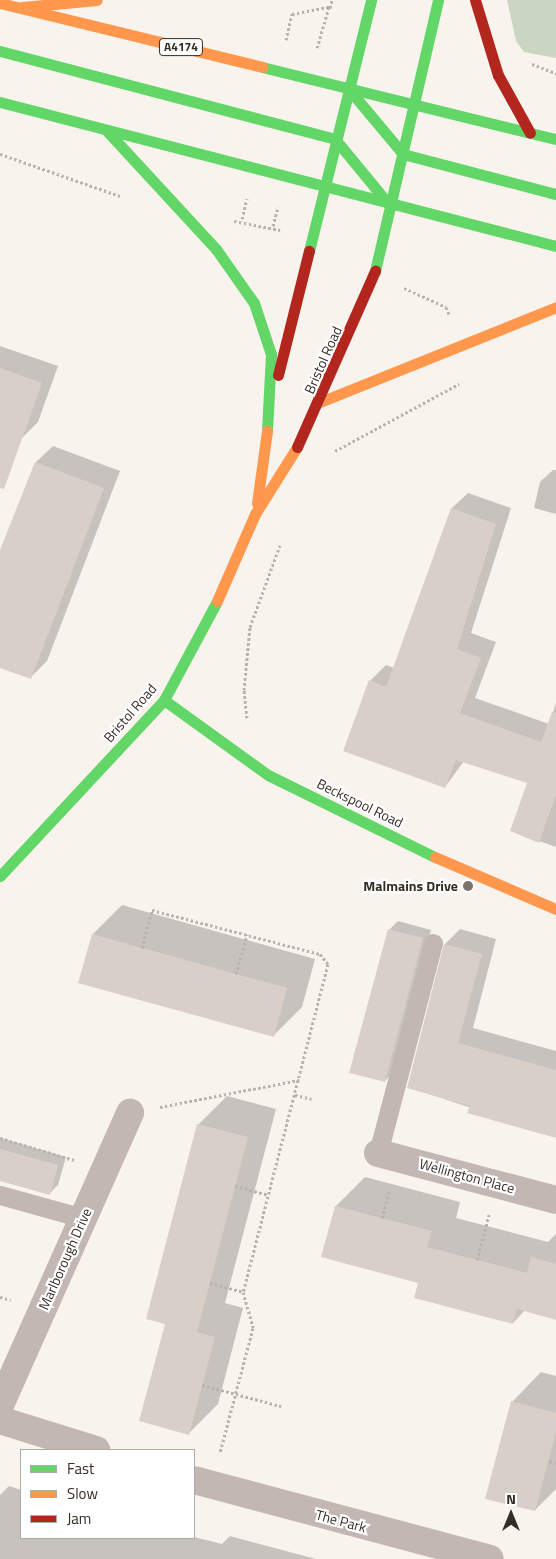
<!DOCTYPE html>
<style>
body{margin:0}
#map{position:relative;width:556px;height:1559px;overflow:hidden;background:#f9f3ee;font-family:"Titillium Web",sans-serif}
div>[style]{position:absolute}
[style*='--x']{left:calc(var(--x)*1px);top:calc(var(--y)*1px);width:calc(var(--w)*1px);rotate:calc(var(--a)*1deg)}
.forest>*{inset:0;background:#cad6c1}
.shadow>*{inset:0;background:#0003}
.building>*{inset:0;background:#d8d0c8}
.path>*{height:3px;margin-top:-1.5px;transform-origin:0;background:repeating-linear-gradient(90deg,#bab2ad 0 2.5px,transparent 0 5px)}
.lane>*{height:19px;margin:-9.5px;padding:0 9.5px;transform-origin:9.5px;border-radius:9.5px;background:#c2b7b2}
.street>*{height:28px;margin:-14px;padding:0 14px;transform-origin:14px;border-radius:14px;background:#c2b7b2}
.fast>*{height:11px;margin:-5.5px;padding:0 5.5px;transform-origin:5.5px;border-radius:5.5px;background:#63d668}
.slow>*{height:11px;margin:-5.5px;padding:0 5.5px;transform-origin:5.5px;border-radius:5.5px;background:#ff974d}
.jam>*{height:11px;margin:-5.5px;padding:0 5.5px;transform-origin:5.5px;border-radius:5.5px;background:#b3261e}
.dots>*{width:14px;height:14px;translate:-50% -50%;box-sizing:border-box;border:2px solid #fff;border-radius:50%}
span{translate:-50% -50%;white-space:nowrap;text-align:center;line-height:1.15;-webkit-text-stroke:4.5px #fff;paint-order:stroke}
.shield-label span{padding:1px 4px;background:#fff;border:1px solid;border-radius:4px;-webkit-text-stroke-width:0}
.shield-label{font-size:12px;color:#352c24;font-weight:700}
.street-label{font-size:14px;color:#352c24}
.poi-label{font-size:14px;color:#352c24;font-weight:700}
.right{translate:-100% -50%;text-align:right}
.legend{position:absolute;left:20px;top:1449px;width:175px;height:90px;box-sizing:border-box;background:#fff;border:1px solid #aeaba7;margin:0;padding:6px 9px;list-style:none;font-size:15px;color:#352c24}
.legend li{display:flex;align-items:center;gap:10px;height:25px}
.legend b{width:25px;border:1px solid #aeaba7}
.north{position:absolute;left:486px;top:1489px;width:50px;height:50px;-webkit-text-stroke:4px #fff;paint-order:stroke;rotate:0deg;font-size:14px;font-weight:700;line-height:20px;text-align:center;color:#352c24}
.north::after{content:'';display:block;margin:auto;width:18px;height:22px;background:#352c24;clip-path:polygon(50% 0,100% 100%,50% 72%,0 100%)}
</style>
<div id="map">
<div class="forest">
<i style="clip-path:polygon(507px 0,556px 0,556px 58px,524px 52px,516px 41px)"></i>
</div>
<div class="shadow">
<i style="clip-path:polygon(0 346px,58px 366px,38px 422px,21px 439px,0 431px)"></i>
<i style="clip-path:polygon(53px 446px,120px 471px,47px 661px,30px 678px,0 667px,0 558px,36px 462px)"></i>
<i style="clip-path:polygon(553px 470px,556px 470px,556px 514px,534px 508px,540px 482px)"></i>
<i style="clip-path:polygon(468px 493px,511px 508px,471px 633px,496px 642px,475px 698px,549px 724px,556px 703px,556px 847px,511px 831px,529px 782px,464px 761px,445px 787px,370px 681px,386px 665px,394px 668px,452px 508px)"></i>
<i style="clip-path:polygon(122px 905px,315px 959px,302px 1007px,273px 1036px,93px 934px)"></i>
<i style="clip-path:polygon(398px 921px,431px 930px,393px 1072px,385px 1081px,389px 930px)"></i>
<i style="clip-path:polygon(460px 929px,496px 939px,473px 1028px,556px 1051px,556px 1136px,408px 1087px,445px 944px)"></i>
<i style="clip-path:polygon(227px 1096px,276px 1109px,225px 1303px,243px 1308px,218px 1404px,189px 1433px,166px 1323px,198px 1125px)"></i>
<i style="clip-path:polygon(0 1138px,66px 1157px,58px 1185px,50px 1193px,0 1179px)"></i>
<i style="clip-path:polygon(365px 1177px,460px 1202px,456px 1218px,548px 1242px,556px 1234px,556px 1318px,525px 1310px,513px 1323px,419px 1282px,323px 1256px,336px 1206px)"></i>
<i style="clip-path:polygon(541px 1372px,556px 1376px,556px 1489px,535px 1510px,512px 1402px)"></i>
<i style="clip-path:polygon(9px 1486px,21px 1490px,21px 1538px,194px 1537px,222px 1544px,230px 1536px,316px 1559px,0 1559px,0 1495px)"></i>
</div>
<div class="building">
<i style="clip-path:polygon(0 368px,42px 383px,4px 489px,0 488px)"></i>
<i style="clip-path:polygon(35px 462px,104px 488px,31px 679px,0 668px,0 550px)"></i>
<i style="clip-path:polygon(451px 508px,496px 524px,457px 649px,481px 658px,460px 713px,541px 742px,552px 712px,556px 713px,556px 795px,539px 843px,510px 831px,527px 783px,456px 760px,445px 788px,343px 751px,369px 680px,386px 687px)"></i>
<i style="clip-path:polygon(388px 929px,423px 938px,385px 1082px,349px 1073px)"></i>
<i style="clip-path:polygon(92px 934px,287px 988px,274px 1037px,78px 983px)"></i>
<i style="clip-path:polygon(444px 944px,482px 954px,458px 1043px,556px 1070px,556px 1138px,467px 1113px,470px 1106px,407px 1088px)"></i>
<i style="clip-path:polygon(197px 1124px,248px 1137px,197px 1332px,215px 1337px,189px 1435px,139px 1421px,165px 1324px,146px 1319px)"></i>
<i style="clip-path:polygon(0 1149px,58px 1165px,50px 1195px,0 1181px)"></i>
<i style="clip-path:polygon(335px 1206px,432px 1231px,427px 1247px,527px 1273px,531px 1257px,556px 1264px,556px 1320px,517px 1309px,513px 1324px,414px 1298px,418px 1283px,321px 1257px)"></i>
<i style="clip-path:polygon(511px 1401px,556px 1413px,556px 1432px,535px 1511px,485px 1499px)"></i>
</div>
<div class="path">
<i style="--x:330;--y:8;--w:8;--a:-76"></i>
<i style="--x:286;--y:40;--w:27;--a:-77"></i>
<i style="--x:292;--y:14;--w:38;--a:-11"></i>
<i style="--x:329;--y:7;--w:43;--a:106.3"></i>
<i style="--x:532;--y:64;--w:26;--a:21"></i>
<i style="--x:0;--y:154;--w:127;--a:19.3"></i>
<i style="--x:242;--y:219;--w:21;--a:-76"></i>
<i style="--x:234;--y:221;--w:47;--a:11.1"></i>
<i style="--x:273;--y:226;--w:20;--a:-75"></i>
<i style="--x:404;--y:288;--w:46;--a:24.3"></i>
<i style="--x:446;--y:307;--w:8;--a:67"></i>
<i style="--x:335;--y:451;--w:141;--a:-28.4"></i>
<i style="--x:247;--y:718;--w:28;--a:-96"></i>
<i style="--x:244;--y:690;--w:63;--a:-84.6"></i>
<i style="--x:250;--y:627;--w:87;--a:-69.9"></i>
<i style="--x:142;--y:948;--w:39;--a:-75"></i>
<i style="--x:152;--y:910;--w:174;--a:14.7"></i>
<i style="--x:320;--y:954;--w:13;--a:51"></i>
<i style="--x:328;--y:964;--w:339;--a:104.5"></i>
<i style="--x:243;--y:1292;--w:37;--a:74"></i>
<i style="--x:253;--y:1328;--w:129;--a:104.8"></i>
<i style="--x:236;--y:974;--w:41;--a:-74.2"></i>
<i style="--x:295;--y:1095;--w:17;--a:13"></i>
<i style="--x:160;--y:1107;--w:142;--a:-11"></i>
<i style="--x:0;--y:1138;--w:77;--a:16.6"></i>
<i style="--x:235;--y:1186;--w:35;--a:15"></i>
<i style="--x:382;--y:1218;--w:30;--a:-75"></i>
<i style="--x:477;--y:1260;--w:47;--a:-75.1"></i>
<i style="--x:210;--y:1283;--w:34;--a:15"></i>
<i style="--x:0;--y:1297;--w:11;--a:15"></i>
<i style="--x:202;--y:1385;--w:82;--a:14.9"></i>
<i style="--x:549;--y:1461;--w:7;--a:16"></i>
</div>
<div class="lane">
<i style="--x:378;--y:1153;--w:217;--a:-75.3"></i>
<i style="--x:0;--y:1195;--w:86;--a:15.5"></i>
</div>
<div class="street">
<i style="--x:378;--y:1153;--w:184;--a:14.8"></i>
<i style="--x:0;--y:1405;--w:320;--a:-66"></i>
<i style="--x:0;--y:1420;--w:101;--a:17.4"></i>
<i style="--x:194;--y:1480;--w:306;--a:14.9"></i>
</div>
<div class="fast">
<i style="--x:0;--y:51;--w:346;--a:14.7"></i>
<i style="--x:335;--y:139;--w:88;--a:50.5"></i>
<i style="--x:262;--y:67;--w:303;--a:13.8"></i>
<i style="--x:347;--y:87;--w:87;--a:50.1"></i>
<i style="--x:403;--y:154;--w:158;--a:14.7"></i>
<i style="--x:0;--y:102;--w:574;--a:14.52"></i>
<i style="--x:107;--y:131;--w:161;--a:47.3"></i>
<i style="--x:216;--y:249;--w:66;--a:54.9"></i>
<i style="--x:254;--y:303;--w:54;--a:71.6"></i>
<i style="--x:271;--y:354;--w:77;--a:93"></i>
<i style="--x:309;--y:251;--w:259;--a:-76.1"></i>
<i style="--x:375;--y:271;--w:278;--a:-76.9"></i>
<i style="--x:164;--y:700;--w:128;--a:35.8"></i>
<i style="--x:268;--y:775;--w:186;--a:26.2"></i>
<i style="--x:0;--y:876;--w:241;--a:-47"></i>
<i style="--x:164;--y:700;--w:112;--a:-61.8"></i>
</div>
<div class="slow">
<i style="--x:0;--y:3;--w:270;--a:13.7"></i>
<i style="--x:22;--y:7;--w:75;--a:-5.3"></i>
<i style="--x:320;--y:402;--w:254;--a:-21.9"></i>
<i style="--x:257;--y:503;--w:73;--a:-82.1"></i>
<i style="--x:217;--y:601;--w:95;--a:-66.4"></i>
<i style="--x:255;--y:514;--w:79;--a:-57.9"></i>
<i style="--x:435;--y:857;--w:132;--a:23.3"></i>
</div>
<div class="jam">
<i style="--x:475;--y:0;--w:78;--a:73"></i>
<i style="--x:498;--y:75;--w:66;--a:61.1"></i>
<i style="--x:278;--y:375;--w:128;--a:-76"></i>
<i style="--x:297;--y:447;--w:193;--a:-66.1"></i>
</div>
<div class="dots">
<i style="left:468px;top:886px;background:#7a726b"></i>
</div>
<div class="shield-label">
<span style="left:181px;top:47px">A4174</span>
</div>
<div class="street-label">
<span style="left:323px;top:360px;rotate:-66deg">Bristol Road</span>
<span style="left:130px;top:713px;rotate:-49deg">Bristol Road</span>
<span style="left:360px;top:803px;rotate:26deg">Beckspool Road</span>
<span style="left:467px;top:1176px;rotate:15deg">Wellington Place</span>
<span style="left:65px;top:1259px;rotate:-66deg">Marlborough Drive</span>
<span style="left:341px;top:1521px;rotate:15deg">The Park</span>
</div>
<div class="poi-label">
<span class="right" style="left:458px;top:886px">Malmains Drive</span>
</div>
<ul class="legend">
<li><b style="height:6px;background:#63d668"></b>Fast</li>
<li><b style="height:6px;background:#ff974d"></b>Slow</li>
<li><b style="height:6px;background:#b3261e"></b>Jam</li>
</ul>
<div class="north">N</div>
</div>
